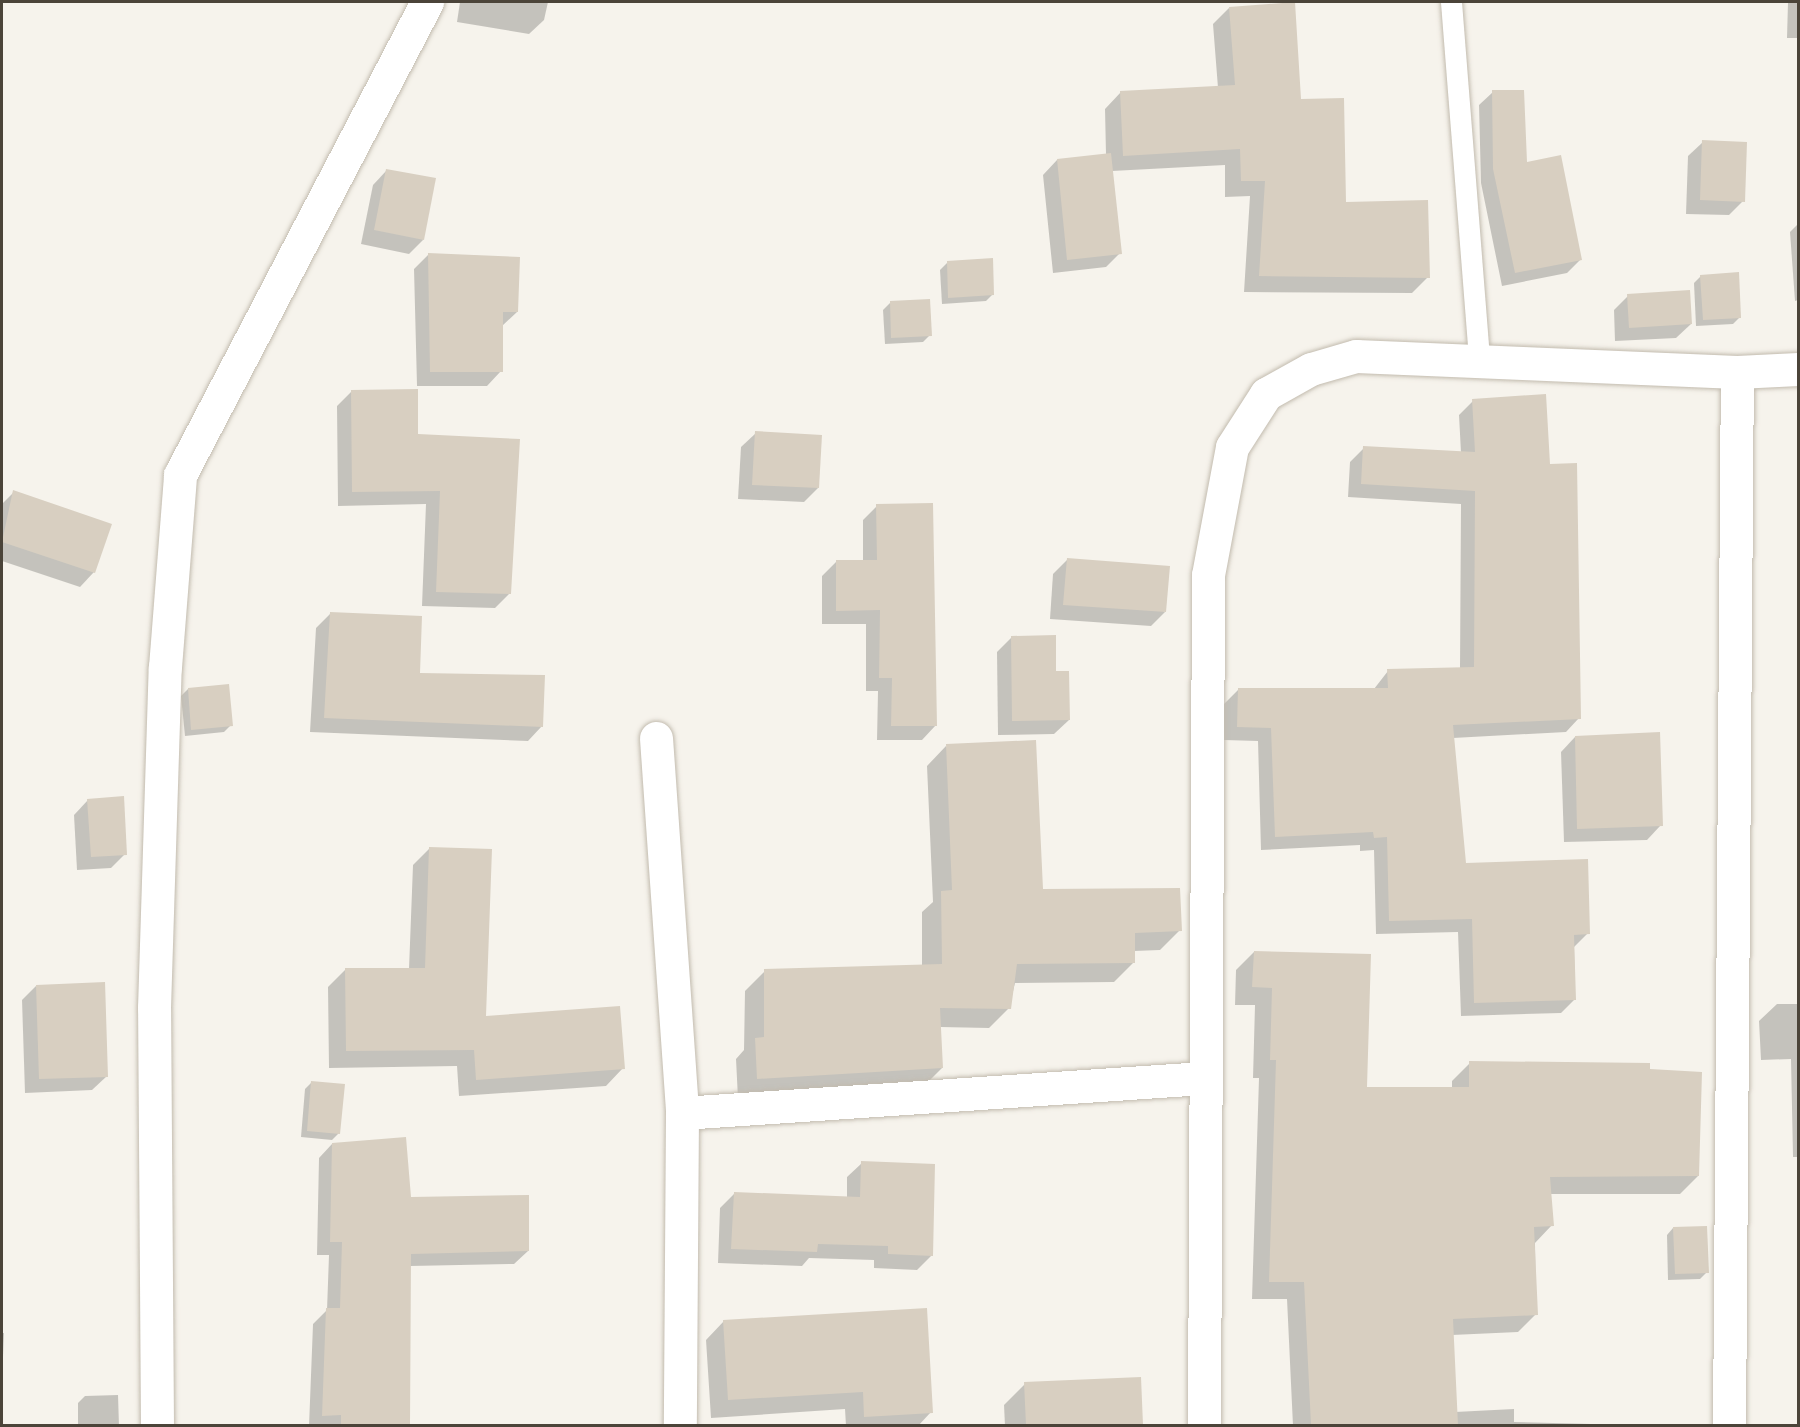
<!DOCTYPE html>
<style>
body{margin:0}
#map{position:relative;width:1800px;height:1427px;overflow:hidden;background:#f6f3ec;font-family:"IBM Plex Sans",sans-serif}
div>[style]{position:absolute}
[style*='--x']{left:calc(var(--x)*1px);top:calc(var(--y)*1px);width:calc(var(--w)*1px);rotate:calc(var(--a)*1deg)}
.shadow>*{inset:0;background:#0003}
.building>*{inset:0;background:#d8cfc1}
.roads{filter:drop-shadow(0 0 2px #c2bbae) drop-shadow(0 0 2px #c2bbae)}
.lane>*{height:21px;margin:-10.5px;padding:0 10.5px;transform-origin:10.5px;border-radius:10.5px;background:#fff}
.street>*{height:33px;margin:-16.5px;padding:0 16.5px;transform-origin:16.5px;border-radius:16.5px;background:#fff}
span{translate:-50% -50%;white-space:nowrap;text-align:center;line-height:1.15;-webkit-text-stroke:6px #fff;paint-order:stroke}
.frame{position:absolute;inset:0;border:3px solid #4b4439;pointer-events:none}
</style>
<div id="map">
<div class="shadow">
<i style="clip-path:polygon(460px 2px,548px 2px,544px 20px,529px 34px,457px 22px)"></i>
<i style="clip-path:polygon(1788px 2px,1798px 2px,1798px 38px,1787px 38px)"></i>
<i style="clip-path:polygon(1229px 8px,1300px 101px,1345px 204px,1428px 277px,1412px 293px,1244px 292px,1250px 196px,1225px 197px,1225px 165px,1112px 171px,1120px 253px,1106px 267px,1053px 273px,1043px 175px,1057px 160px,1106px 155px,1105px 109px,1121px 92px,1218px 88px,1213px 24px)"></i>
<i style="clip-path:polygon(1493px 92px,1526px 164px,1580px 260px,1567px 273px,1502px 286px,1481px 183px,1479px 105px)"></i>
<i style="clip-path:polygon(1703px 142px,1743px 201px,1729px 215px,1686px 214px,1688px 156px)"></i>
<i style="clip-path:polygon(387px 170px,423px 240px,409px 254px,361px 244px,373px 185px)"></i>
<i style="clip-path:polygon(1798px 224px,1798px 300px,1795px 301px,1790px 232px)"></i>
<i style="clip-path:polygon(428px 255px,517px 312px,502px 326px,501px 371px,487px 386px,417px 386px,414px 269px)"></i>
<i style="clip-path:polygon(947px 263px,993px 294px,986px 301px,942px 304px,940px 270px)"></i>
<i style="clip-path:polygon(1701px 276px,1740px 317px,1733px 324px,1696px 326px,1694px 283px)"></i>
<i style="clip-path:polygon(1628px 296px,1691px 324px,1676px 338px,1615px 341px,1614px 310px)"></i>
<i style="clip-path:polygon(890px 303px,930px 335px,923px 342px,885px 344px,883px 310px)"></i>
<i style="clip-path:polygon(351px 392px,417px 436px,509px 594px,495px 608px,422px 606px,426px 504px,338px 506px,337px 406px)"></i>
<i style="clip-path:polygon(1473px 401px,1549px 466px,1579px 718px,1566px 732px,1453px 738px,1465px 864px,1588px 933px,1574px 947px,1575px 999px,1561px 1013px,1461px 1016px,1458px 932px,1376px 934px,1374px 850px,1360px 851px,1360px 845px,1261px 850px,1258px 741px,1224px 740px,1224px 704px,1238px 690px,1374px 689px,1388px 671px,1460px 669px,1461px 504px,1348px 497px,1350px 462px,1364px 448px,1461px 453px,1459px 415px)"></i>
<i style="clip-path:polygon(756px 433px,818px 488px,804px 502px,738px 499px,741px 447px)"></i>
<i style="clip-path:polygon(14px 492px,94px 572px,80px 587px,2px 561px,2px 504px)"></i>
<i style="clip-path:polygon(877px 506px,936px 725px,922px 740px,877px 740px,878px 691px,866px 691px,866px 624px,822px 624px,822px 576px,836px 562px,863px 562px,863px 520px)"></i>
<i style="clip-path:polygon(1067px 560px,1165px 612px,1151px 626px,1050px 619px,1053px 574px)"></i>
<i style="clip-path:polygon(330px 614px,418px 674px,542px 726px,528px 741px,310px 732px,316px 628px)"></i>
<i style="clip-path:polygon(1012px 637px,1054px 672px,1069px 720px,1054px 734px,998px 735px,997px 652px)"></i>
<i style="clip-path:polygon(188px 689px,231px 725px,224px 732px,185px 736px,181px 696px)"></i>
<i style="clip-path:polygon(1575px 737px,1661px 825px,1647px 840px,1564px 842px,1561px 752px)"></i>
<i style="clip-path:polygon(946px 746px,1041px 891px,1180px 930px,1160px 950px,1134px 951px,1134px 962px,1114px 982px,1015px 983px,1009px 1008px,989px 1028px,940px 1027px,942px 1068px,922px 1088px,738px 1099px,736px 1059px,744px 1050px,745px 991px,765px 971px,922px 966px,922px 912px,933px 902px,927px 766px)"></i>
<i style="clip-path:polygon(88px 800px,125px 854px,111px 868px,77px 870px,74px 815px)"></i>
<i style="clip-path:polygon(430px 848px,484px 1017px,623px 1068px,606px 1086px,459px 1096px,457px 1066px,329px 1068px,328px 987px,345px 970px,409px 969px,413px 865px)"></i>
<i style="clip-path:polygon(1254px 952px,1366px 1088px,1452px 1089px,1452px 1081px,1470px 1063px,1648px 1070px,1698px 1176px,1680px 1194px,1550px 1194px,1552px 1225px,1535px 1243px,1536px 1314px,1518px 1332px,1452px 1335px,1455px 1412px,1514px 1409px,1514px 1422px,1669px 1426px,1293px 1426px,1287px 1299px,1252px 1299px,1259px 1078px,1253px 1078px,1255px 1005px,1235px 1005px,1236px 970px)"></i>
<i style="clip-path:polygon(36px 986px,107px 1076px,92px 1090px,25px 1093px,22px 1000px)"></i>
<i style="clip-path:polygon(1777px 1004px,1798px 1004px,1798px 1157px,1793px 1157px,1791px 1059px,1761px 1060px,1759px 1021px)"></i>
<i style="clip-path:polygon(312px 1082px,339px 1133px,332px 1140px,301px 1137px,305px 1089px)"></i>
<i style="clip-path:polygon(332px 1144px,409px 1199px,528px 1251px,514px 1264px,410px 1266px,409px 1426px,309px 1426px,313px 1324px,327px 1310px,329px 1255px,317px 1255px,319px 1158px)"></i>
<i style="clip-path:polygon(862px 1163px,932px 1255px,917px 1270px,874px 1268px,874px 1260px,809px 1258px,802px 1266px,718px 1263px,720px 1208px,734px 1194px,847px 1198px,847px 1177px)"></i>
<i style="clip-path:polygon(1673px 1228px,1707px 1272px,1700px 1279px,1668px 1280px,1667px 1235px)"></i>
<i style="clip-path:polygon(724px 1321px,931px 1412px,918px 1426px,846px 1426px,845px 1409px,711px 1418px,706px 1340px)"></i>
<i style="clip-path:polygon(2px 1333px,4px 1333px,2px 1381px)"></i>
<i style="clip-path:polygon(1140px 1378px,1142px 1426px,1005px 1426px,1004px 1405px,1025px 1384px)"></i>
<i style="clip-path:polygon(118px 1395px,119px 1426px,78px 1426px,78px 1403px,85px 1396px)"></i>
</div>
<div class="building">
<i style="clip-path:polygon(1295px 2px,1301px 99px,1344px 98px,1346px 202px,1428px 200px,1430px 278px,1259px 276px,1265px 181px,1241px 181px,1240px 149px,1123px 156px,1120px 91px,1235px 85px,1229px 7px)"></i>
<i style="clip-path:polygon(1492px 90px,1524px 90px,1527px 162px,1561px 155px,1582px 260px,1515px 273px,1493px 169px)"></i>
<i style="clip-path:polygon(1702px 140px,1747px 142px,1745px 202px,1700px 200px)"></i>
<i style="clip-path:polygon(1111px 153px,1122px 254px,1067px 260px,1057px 159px)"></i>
<i style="clip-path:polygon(386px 169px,436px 178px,424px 240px,374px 230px)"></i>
<i style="clip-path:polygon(428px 253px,520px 257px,518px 312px,503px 312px,503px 372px,430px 372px)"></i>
<i style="clip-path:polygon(993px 258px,994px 295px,948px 298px,947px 261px)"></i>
<i style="clip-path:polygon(1739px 272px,1741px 318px,1703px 320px,1700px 275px)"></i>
<i style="clip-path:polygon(1690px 290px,1692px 324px,1629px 328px,1627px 294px)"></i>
<i style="clip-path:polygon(930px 299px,932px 336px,891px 338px,890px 301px)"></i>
<i style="clip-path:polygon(418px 389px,418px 434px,520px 439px,511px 594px,436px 592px,440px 491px,352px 492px,351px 390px)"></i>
<i style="clip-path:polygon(1546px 394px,1550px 464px,1577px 463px,1581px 719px,1453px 725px,1466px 863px,1588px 859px,1590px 934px,1574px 935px,1576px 1000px,1474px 1003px,1472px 919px,1389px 921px,1387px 837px,1374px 838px,1373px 832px,1275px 837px,1271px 728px,1237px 727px,1238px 688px,1388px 688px,1387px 669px,1474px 667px,1475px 491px,1361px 484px,1363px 446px,1475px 452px,1472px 399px)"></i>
<i style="clip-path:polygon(755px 431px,822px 435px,819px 488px,752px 485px)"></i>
<i style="clip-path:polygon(13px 490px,112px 524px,95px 573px,2px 542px)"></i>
<i style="clip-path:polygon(933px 503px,937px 726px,891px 726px,892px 678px,879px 678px,880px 610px,836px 611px,836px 560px,877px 560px,876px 504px)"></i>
<i style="clip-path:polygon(1067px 558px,1170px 566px,1166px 612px,1063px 605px)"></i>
<i style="clip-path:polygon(330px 612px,422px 616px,420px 673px,545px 675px,543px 727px,324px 718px)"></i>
<i style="clip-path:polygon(1056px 635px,1056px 671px,1069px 671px,1070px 720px,1012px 721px,1011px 636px)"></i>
<i style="clip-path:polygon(229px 684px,233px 726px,191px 730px,188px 688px)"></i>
<i style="clip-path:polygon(1660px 732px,1663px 826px,1577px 829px,1575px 736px)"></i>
<i style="clip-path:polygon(1036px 740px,1043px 889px,1180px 888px,1182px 931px,1135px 933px,1135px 963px,1017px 964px,1011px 1009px,940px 1008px,943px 1068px,757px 1079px,755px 1038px,764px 1037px,764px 969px,942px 964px,941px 891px,952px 890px,946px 744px)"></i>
<i style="clip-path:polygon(124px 796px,127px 855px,91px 857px,87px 799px)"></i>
<i style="clip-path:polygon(429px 847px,492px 849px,486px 1016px,620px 1006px,625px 1069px,476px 1080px,474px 1050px,346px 1051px,345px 968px,425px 968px)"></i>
<i style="clip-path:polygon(1254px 951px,1371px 954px,1367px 1087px,1469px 1087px,1469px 1061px,1650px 1063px,1650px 1069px,1702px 1072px,1699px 1176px,1550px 1177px,1554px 1226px,1534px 1227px,1538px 1315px,1453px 1319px,1458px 1425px,1311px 1425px,1304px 1282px,1269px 1282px,1276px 1060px,1270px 1060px,1272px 988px,1252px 987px)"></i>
<i style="clip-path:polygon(105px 982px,108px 1077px,39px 1079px,36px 985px)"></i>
<i style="clip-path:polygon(311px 1081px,345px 1084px,340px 1134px,307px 1131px)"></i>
<i style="clip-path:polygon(406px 1137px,411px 1197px,529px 1195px,529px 1251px,411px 1254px,410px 1425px,341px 1425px,341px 1415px,322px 1416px,326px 1308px,340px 1308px,342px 1242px,330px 1242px,332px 1143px)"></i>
<i style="clip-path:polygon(861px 1161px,935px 1164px,933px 1256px,888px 1254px,888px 1246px,818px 1244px,817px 1252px,731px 1249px,734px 1192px,860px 1197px)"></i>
<i style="clip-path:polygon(1707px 1226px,1709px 1273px,1675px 1274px,1673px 1227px)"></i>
<i style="clip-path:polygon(927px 1308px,933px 1413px,864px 1417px,863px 1392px,728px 1400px,723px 1320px)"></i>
<i style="clip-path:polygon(1141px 1377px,1143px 1425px,1026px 1425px,1024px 1382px)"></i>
</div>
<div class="roads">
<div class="lane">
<i style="--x:1451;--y:2;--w:360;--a:85.5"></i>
</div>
<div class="street">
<i style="--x:656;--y:738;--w:376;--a:86"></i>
<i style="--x:682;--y:1113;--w:313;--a:90.4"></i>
<i style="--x:682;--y:1113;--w:522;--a:-3.84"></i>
<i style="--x:157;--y:1426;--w:418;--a:-90.4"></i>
<i style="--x:154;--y:1008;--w:341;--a:-88.2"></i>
<i style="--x:165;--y:667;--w:193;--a:-85.5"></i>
<i style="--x:180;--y:475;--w:534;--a:-62.43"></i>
<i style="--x:1204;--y:1426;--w:851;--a:-89.73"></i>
<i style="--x:1208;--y:575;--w:130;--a:-79.4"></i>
<i style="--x:1232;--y:447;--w:63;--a:-57.3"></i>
<i style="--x:1266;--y:394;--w:51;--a:-29.1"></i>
<i style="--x:1311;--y:369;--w:47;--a:-16.1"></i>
<i style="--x:1356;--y:356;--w:381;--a:2.4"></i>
<i style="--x:1737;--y:372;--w:61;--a:-2.8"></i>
<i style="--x:1729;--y:1426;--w:1054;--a:-89.57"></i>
</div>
</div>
<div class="frame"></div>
</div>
